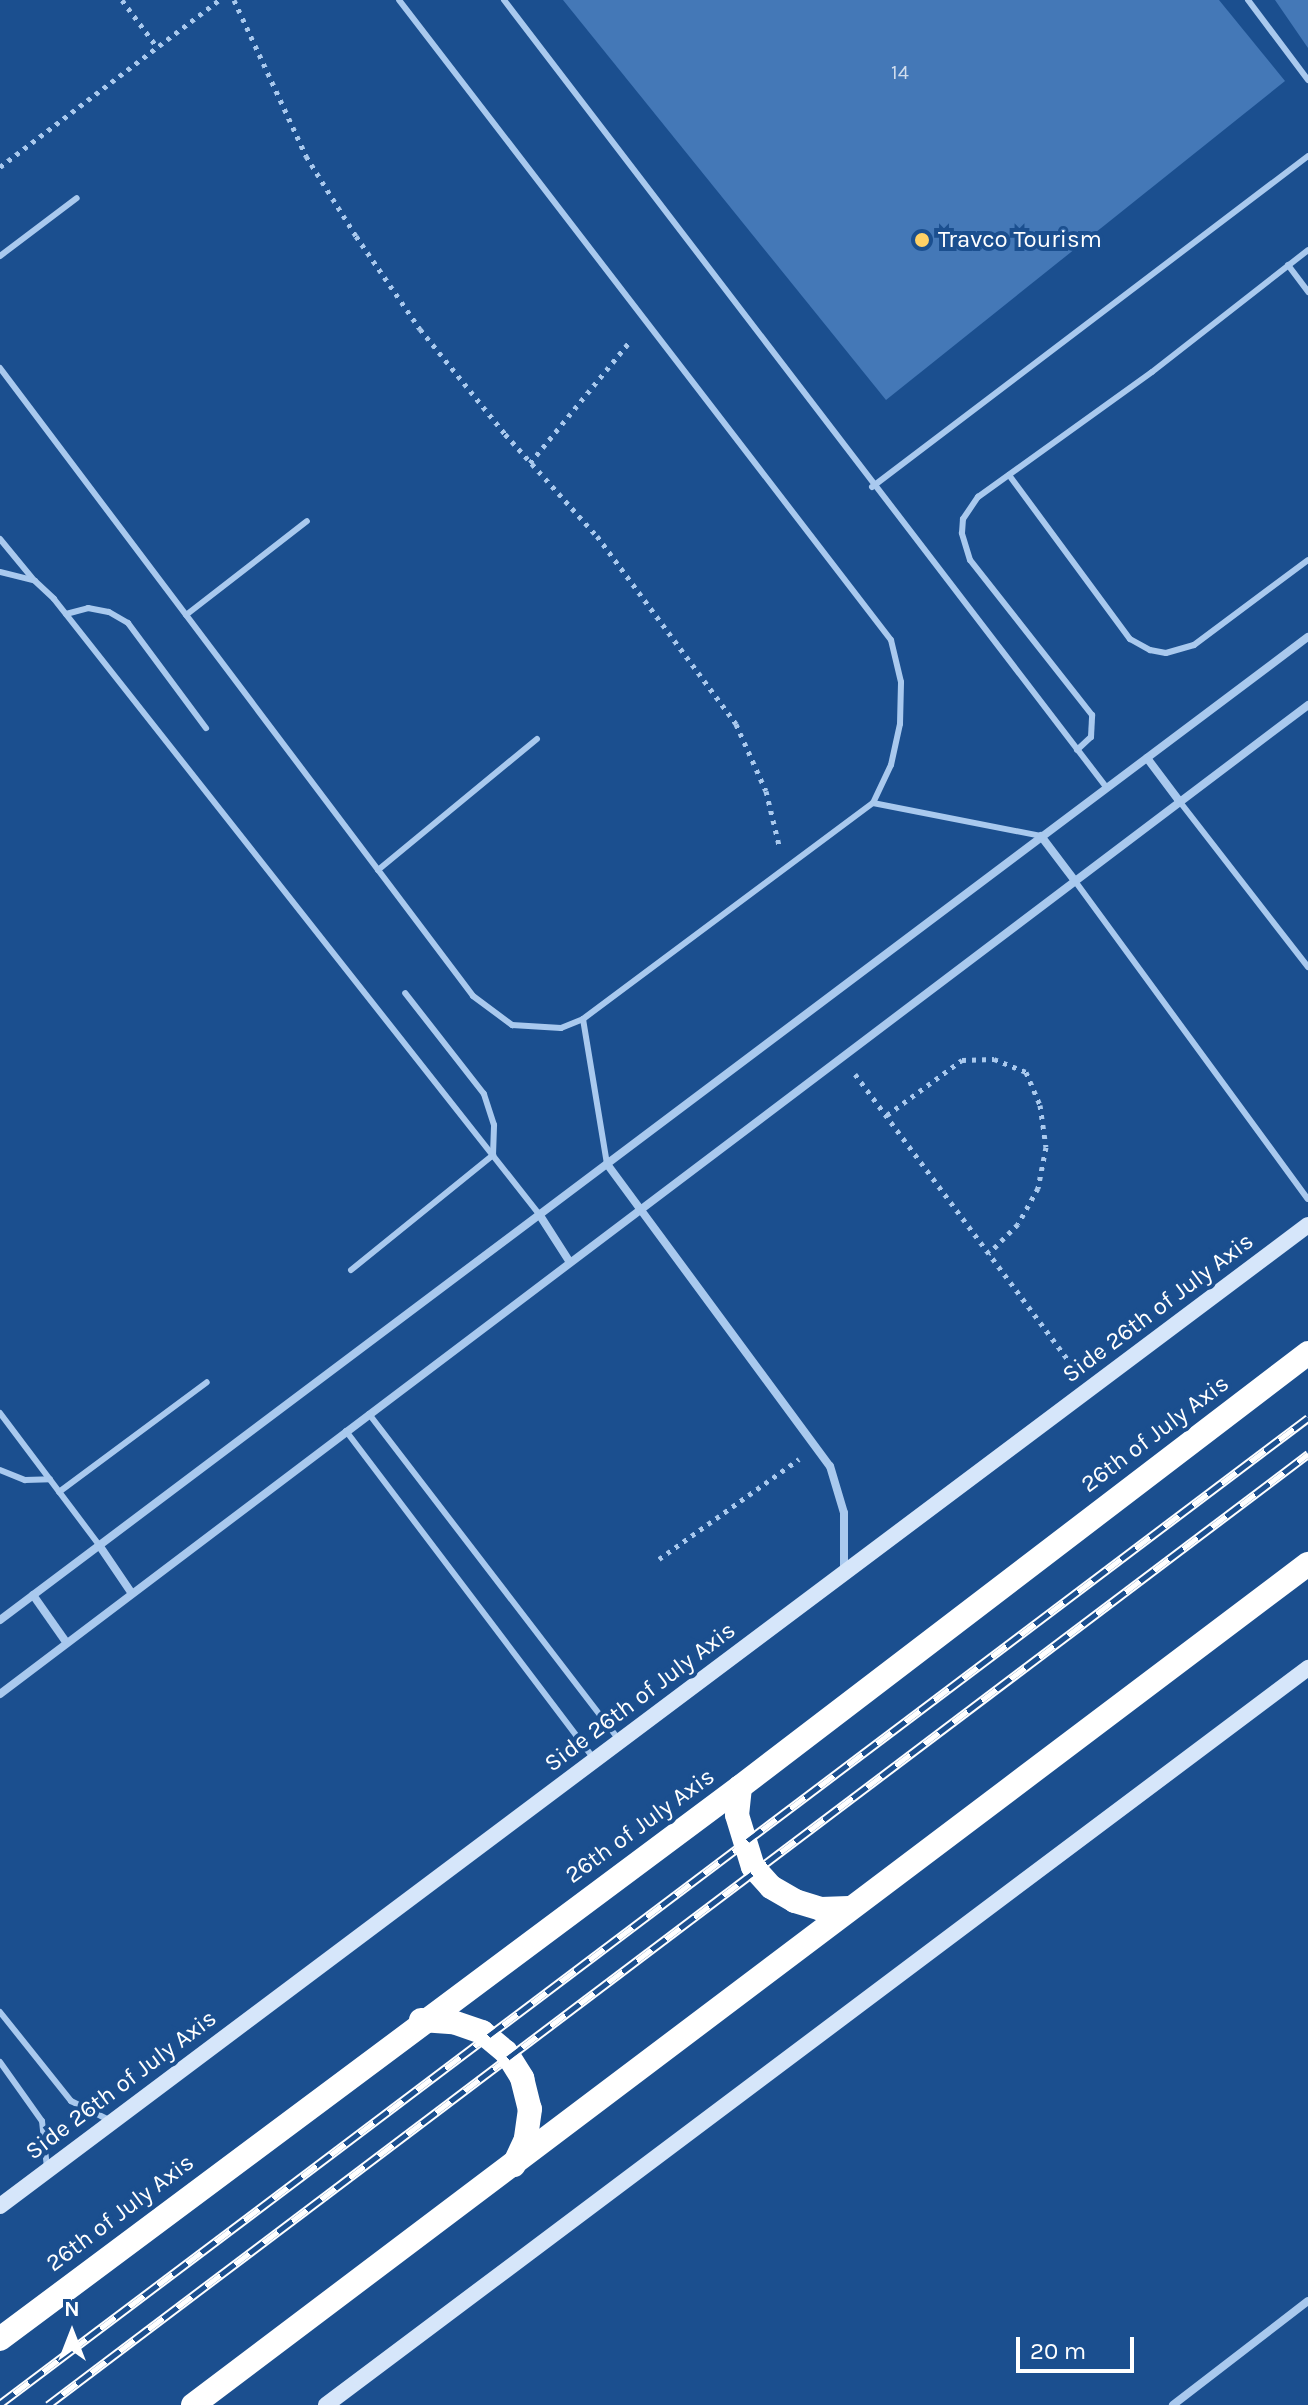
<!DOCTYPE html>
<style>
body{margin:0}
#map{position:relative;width:1308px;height:2405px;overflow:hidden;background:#1b4f8f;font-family:Karla,sans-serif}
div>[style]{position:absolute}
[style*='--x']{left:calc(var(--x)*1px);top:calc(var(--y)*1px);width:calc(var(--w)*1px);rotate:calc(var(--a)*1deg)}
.building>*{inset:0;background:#4478b7}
.path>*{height:5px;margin-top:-2.5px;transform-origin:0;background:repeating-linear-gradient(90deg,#a9c9ee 0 4px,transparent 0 10px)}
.lane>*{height:6px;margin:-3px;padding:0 3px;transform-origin:3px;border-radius:3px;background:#a9c9ee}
.street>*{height:8px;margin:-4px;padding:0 4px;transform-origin:4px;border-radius:4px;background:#a9c9ee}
.secondary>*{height:16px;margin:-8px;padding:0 8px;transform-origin:8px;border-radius:8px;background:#d6e6fa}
.highway>*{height:24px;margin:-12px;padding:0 12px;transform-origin:12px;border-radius:12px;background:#fff}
.rail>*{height:9px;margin-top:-4.5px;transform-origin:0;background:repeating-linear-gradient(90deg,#1b4f8f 0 18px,#fff 0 36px);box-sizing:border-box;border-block:2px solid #fff}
.dots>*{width:22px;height:22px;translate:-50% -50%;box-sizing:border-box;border:4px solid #1b4f8f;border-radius:50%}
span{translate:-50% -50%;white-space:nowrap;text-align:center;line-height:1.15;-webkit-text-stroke:8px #1b4f8f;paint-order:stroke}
.number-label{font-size:20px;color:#d0dded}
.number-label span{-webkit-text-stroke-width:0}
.poi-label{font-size:24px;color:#fff}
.left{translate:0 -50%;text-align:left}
.street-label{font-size:24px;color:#fff}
.north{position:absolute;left:32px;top:2293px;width:80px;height:80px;-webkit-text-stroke:6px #1b4f8f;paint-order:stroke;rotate:0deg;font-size:22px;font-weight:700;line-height:32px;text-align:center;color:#fff}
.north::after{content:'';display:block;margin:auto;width:28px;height:36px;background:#fff;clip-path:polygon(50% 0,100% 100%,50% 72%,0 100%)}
.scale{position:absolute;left:1016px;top:2337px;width:118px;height:36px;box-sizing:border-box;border:4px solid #fff;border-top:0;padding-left:10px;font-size:24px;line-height:28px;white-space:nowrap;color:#fff;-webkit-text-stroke:6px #1b4f8f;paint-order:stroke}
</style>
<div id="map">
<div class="building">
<i style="clip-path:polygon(563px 0,1219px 0,1285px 81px,886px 400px)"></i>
<i style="clip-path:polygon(1275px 0,1308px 0,1308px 48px)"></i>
</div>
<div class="path">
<i style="--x:122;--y:0;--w:59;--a:53.3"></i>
<i style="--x:234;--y:0;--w:172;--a:65.2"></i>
<i style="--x:306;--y:156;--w:94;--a:58"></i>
<i style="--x:356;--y:236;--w:113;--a:55.5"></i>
<i style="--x:420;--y:329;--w:135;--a:51"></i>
<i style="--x:505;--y:434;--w:137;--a:48"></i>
<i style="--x:597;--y:536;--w:234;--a:53.5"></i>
<i style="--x:736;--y:724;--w:73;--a:65.9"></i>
<i style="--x:766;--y:791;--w:56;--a:76.5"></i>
<i style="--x:0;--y:167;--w:275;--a:-37.3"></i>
<i style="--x:530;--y:463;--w:159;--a:-50.6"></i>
<i style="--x:855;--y:1074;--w:365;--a:53.3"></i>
<i style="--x:887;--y:1115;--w:93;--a:-36.3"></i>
<i style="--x:962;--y:1060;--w:32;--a:-2"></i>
<i style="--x:994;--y:1059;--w:35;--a:22"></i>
<i style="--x:1026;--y:1072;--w:36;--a:67"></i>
<i style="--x:1040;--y:1105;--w:42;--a:81.9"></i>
<i style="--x:1046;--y:1147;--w:42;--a:101"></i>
<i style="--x:1038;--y:1188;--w:41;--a:119.1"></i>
<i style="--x:1018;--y:1224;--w:42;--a:135"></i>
<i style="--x:659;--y:1559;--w:172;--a:-35.5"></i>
</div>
<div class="lane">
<i style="--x:504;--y:0;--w:992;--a:52.58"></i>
<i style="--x:1248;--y:0;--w:100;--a:53.1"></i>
<i style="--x:0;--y:256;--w:96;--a:-37"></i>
<i style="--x:1288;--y:265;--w:34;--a:53"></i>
<i style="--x:0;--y:368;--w:786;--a:53.01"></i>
<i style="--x:473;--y:996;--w:49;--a:36.6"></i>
<i style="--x:512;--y:1025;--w:49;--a:3.5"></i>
<i style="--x:561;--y:1028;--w:24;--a:-22"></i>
<i style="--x:583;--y:1019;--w:362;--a:-36.7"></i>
<i style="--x:873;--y:803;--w:42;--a:-64.7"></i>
<i style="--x:891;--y:765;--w:42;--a:-77.6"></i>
<i style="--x:900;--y:724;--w:42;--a:-88.6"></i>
<i style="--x:901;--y:682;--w:43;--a:-103.4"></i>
<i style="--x:891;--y:640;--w:807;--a:-127.55"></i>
<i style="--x:1009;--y:475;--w:204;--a:53.6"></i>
<i style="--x:1130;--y:639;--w:23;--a:29"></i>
<i style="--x:1150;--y:650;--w:16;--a:11"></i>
<i style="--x:1166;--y:653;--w:29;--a:-16"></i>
<i style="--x:1194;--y:645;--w:142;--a:-36.7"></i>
<i style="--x:872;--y:487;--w:547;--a:-37.2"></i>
<i style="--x:0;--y:539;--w:52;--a:50.5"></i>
<i style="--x:0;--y:572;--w:36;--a:14"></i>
<i style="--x:35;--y:581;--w:26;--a:43"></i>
<i style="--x:54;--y:599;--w:783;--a:51.74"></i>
<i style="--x:66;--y:614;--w:23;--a:-15"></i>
<i style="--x:88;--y:608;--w:21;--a:11"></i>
<i style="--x:109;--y:612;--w:22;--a:30"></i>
<i style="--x:128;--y:623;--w:131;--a:53.4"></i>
<i style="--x:186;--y:615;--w:153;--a:-37.8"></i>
<i style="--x:1077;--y:750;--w:19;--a:-43"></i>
<i style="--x:1091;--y:737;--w:22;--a:-87"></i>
<i style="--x:1092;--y:715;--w:197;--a:-128.2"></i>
<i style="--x:970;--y:560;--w:28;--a:-107"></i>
<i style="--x:962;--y:533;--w:14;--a:-86"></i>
<i style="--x:963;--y:519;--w:27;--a:-56"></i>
<i style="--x:978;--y:497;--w:214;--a:-35.7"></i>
<i style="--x:1152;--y:372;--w:198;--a:-38"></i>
<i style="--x:1180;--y:802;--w:209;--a:52.2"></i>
<i style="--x:873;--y:803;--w:171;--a:11.1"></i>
<i style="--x:378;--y:870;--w:206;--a:-39.5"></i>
<i style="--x:1075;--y:881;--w:394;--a:53.8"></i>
<i style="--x:583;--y:1019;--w:147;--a:80.6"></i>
<i style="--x:351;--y:1270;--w:183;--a:-39"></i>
<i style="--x:493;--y:1155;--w:30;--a:-88"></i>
<i style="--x:494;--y:1125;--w:33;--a:-108"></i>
<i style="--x:484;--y:1094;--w:128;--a:-128"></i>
<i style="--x:0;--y:1413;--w:165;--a:53.1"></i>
<i style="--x:369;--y:1414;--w:409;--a:52.5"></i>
<i style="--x:346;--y:1431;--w:413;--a:52.9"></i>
<i style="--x:0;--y:1470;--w:27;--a:22"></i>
<i style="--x:25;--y:1480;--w:25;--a:-2"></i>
<i style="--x:59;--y:1492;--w:184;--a:-36.6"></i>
<i style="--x:0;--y:2012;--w:114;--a:51.4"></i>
<i style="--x:71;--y:2101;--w:42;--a:26.6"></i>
<i style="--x:0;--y:2062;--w:72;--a:54.6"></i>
<i style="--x:42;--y:2121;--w:47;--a:83.9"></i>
</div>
<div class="street">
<i style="--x:1147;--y:758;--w:55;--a:53.1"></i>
<i style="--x:1041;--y:836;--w:56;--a:52.9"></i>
<i style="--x:607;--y:1164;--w:375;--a:53.6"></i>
<i style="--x:830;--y:1466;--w:49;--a:73.4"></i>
<i style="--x:844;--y:1513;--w:60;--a:90"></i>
<i style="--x:539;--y:1214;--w:56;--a:57.4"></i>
<i style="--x:99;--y:1545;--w:57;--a:55.8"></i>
<i style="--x:33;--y:1595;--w:57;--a:54.9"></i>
<i style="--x:0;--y:1620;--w:1636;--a:-36.93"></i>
<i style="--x:0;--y:1694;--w:1640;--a:-37.09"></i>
<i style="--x:1173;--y:2405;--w:170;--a:-37.6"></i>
</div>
<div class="secondary">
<i style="--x:0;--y:2206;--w:1635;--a:-36.87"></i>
<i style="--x:326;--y:2405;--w:1228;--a:-36.89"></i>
</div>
<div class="highway">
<i style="--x:740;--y:1787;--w:28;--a:96"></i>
<i style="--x:737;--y:1815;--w:54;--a:72.9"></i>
<i style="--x:753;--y:1867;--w:27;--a:48"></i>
<i style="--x:771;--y:1887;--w:28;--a:30"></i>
<i style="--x:795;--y:1901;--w:27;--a:17"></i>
<i style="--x:821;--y:1909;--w:28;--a:-2"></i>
<i style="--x:421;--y:2020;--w:32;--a:4"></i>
<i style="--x:453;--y:2022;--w:31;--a:19"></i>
<i style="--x:482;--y:2032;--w:31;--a:40"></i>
<i style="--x:506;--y:2052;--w:31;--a:58"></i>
<i style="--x:522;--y:2078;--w:32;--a:76"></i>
<i style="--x:530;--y:2109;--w:30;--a:98"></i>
<i style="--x:526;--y:2139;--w:29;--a:115"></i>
<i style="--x:0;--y:2339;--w:923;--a:-36.72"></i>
<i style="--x:740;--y:1787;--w:715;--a:-37.38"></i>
<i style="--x:193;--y:2405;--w:1397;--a:-37.03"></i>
</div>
<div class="rail">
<i style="--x:0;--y:2404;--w:1638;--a:-37.01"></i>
<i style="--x:48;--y:2405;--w:1579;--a:-37.04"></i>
</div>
<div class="dots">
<i style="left:922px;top:240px;background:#ffd166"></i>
</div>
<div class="number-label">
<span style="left:900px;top:72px">14</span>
</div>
<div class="poi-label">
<span class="left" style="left:938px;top:240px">Travco Tourism</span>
</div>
<div class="street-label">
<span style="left:1158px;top:1308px;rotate:-37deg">Side 26th of July Axis</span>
<span style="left:1155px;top:1434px;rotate:-37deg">26th of July Axis</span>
<span style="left:640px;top:1697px;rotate:-37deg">Side 26th of July Axis</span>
<span style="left:640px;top:1826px;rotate:-36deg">26th of July Axis</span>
<span style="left:121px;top:2085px;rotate:-37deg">Side 26th of July Axis</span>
<span style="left:120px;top:2213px;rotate:-37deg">26th of July Axis</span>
</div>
<div class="north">N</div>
<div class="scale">20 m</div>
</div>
